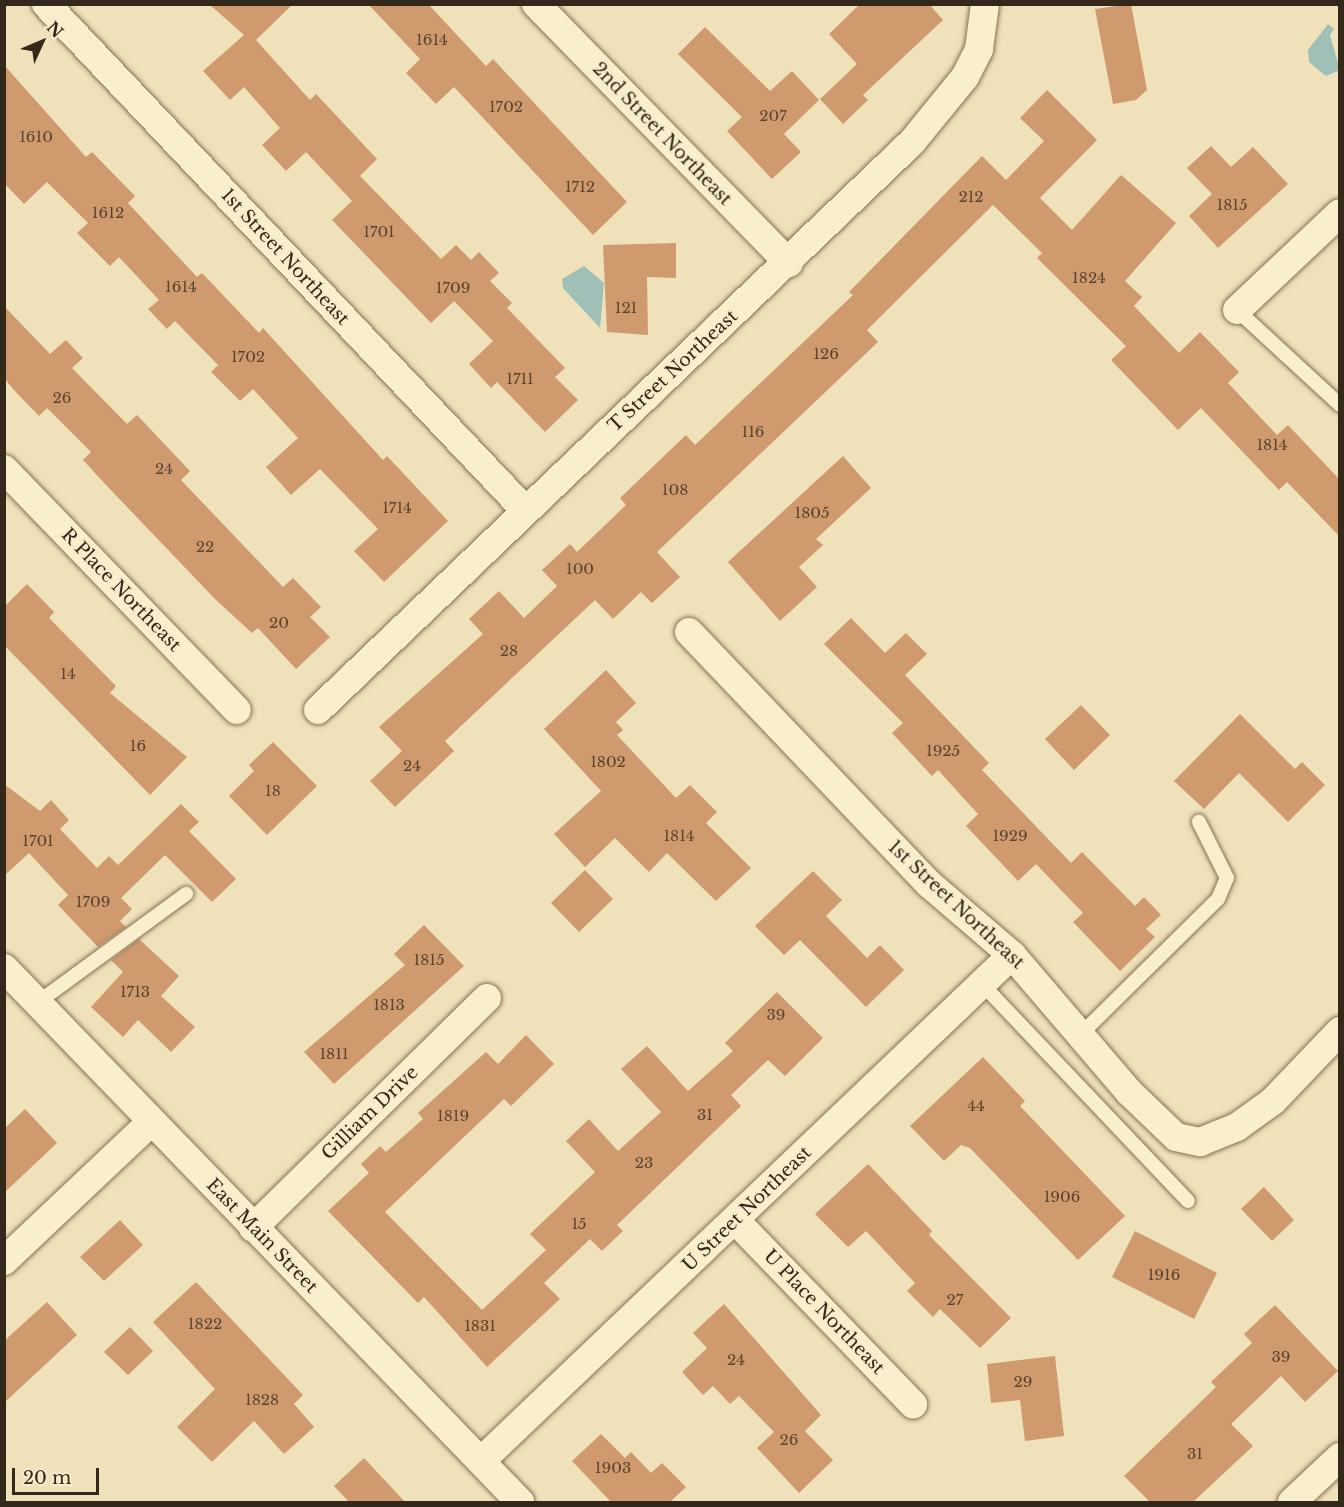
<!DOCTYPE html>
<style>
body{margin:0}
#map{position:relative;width:1344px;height:1507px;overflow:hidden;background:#efe1ba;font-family:"Libre Baskerville",serif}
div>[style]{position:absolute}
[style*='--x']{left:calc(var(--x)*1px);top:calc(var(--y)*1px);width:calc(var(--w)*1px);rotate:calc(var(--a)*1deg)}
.water>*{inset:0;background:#9fbfb7}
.building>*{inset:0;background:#cf9a6e}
.roads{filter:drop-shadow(0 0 2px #867154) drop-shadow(0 0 2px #867154)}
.lane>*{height:14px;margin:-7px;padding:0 7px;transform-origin:7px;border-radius:7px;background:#faefcd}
.street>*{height:28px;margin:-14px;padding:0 14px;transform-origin:14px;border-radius:14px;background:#faefcd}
span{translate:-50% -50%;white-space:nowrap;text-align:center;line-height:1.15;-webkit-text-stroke:4.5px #f7ebca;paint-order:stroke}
.number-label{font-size:15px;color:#5b442f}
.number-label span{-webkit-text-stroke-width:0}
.street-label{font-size:18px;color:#34281a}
.frame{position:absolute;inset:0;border:6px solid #34281a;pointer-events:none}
.north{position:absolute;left:12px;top:12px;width:60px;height:60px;-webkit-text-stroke:4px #f7ebca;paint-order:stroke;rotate:46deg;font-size:16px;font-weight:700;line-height:24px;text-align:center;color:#34281a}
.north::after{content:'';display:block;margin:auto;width:21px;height:27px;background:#34281a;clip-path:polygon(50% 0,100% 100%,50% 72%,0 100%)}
.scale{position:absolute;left:12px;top:1468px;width:87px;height:27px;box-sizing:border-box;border:3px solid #34281a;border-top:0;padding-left:8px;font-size:18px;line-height:21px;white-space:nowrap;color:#34281a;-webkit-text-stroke:4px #f7ebca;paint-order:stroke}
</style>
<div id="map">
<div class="water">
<i style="clip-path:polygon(1328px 24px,1334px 29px,1330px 35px,1340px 70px,1326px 76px,1309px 62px,1308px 50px)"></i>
<i style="clip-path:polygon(584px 266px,604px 283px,600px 328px,563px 288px,562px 279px)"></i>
</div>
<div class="building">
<i style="clip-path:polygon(209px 4px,293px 4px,256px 40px,310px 100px,316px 94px,377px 159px,360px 176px,441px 259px,456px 245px,471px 260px,479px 252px,499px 273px,490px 281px,512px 303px,507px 308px,565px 368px,555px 377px,578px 400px,545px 432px,497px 382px,491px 388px,469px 364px,493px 341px,454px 301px,431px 323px,332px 220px,352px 201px,306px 152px,286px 171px,262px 145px,280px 128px,244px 87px,230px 100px,203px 71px,244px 35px)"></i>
<i style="clip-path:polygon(368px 4px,428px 4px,486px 66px,493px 59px,627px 202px,593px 235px,454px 87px,436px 104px,406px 73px,420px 59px)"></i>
<i style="clip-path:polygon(860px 4px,929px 4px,943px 20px,863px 95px,868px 100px,843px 124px,820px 99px,857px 64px,829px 34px)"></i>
<i style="clip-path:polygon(1131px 4px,1147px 90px,1136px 100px,1113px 104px,1095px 9px)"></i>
<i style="clip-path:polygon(705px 27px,770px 91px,792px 71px,819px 100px,784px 134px,801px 152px,772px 179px,727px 131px,742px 117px,678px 54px)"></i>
<i style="clip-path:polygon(4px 65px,86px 157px,92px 152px,135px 196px,128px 203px,197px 277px,202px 273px,259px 333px,263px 328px,383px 460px,387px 456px,448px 521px,384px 582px,354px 551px,378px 529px,320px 469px,291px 495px,266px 467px,298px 438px,253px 389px,240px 401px,211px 372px,218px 365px,175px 321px,167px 329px,148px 309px,159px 300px,119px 257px,110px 266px,77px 233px,88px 223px,47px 182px,24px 204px,4px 183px)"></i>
<i style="clip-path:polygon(1047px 90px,1097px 140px,1040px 198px,1072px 230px,1121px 175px,1176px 223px,1125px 281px,1142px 297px,1134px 306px,1179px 353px,1200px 332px,1239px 372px,1228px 383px,1277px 435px,1288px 425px,1340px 480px,1340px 537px,1287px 482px,1279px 490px,1201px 408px,1178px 430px,1111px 360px,1126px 346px,1037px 258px,1042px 253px,993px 205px,867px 330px,878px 342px,657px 552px,680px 577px,652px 603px,641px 592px,613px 619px,595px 600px,445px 741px,454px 751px,395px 807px,370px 781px,402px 751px,379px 727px,483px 634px,469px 619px,499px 591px,524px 618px,557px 586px,542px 570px,570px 544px,577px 552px,626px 505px,620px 498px,686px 435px,695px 445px,853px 295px,849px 292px,982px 156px,1006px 180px,1044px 141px,1020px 118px)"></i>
<i style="clip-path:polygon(1211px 146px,1231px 167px,1253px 147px,1288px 184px,1218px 248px,1189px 216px,1212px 194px,1187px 168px)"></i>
<i style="clip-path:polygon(676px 243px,676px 278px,647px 277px,648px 335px,607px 332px,603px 245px)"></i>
<i style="clip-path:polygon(4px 306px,50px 354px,66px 340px,83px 358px,72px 368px,127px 424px,137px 415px,190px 471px,181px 480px,283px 587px,293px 578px,321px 607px,310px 617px,330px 637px,296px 669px,258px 628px,252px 633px,216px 600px,107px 486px,83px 460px,91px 452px,47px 408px,39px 416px,13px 389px,4px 378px)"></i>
<i style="clip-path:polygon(843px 456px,871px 488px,816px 539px,823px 545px,799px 567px,817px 587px,780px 621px,728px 562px)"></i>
<i style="clip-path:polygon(27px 584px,54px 612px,49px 618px,116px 686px,110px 693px,187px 757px,150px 795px,4px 645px,4px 607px)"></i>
<i style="clip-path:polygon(851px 618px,885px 653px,906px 633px,927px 654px,905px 675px,989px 763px,982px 770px,1071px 863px,1082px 852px,1135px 906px,1144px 897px,1161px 915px,1146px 929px,1155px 937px,1120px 971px,1073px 922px,1083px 913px,1036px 864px,1018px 881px,966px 826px,978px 814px,938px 770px,932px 776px,892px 733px,903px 723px,824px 644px)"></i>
<i style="clip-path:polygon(606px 670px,636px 703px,616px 722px,623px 730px,617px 735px,676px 798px,690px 785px,717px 812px,706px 823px,751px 868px,716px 901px,667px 853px,649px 872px,615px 838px,585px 867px,554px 834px,601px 791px,544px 729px)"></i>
<i style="clip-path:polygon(1081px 705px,1110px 735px,1074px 770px,1045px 739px)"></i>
<i style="clip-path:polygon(1240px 714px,1295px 769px,1302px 762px,1325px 785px,1288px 822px,1239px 773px,1204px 809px,1174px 781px)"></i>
<i style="clip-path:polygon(273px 742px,317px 786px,267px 835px,229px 796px,254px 771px,249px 765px)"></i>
<i style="clip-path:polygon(4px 784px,40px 811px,51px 800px,69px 820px,60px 829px,97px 868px,109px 856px,118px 865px,181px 804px,199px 822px,189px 831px,236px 879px,212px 902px,165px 855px,121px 898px,132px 909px,120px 921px,126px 927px,98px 947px,58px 905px,68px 895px,29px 853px,4px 876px)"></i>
<i style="clip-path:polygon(585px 870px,613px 899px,579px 932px,551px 903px)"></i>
<i style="clip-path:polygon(813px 871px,842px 900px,826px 916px,867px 958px,880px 945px,904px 970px,866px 1007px,800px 940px,784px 955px,755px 926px)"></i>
<i style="clip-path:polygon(424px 925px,464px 966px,334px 1084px,304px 1052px,405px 965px,394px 954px)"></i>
<i style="clip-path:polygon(139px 939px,179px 976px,161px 996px,195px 1027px,171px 1052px,138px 1020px,123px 1037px,91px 1007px,123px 972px,111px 960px)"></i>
<i style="clip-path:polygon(777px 992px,823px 1038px,785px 1076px,768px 1060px,731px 1095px,741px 1106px,617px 1225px,623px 1231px,602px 1251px,590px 1239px,544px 1283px,560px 1299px,487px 1367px,424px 1297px,418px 1303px,328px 1211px,369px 1173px,361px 1164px,380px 1146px,386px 1152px,423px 1119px,418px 1113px,486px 1052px,498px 1064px,526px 1035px,554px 1064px,511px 1106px,504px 1099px,385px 1212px,482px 1310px,546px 1250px,530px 1234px,595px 1172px,566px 1141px,589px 1119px,618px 1151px,661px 1112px,621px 1069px,647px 1046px,688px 1091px,733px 1051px,725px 1043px)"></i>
<i style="clip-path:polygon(983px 1057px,1025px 1101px,1020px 1106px,1125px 1216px,1078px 1260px,970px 1148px,961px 1145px,944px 1161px,910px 1126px)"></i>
<i style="clip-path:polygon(25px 1109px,57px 1143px,4px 1193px,4px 1129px)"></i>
<i style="clip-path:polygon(868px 1164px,932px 1231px,929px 1235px,1011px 1318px,980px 1348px,940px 1309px,933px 1317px,907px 1291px,915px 1283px,866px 1231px,848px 1247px,815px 1214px)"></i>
<i style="clip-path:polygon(1264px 1187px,1294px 1220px,1272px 1241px,1241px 1209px)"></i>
<i style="clip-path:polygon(120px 1220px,143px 1245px,104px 1281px,80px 1257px)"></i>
<i style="clip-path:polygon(1135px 1231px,1217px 1273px,1194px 1319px,1112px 1277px)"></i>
<i style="clip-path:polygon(196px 1282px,303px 1395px,294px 1404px,314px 1427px,284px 1454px,254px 1421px,212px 1462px,177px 1427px,215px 1389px,153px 1322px)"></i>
<i style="clip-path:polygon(47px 1302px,77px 1335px,4px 1403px,4px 1341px)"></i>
<i style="clip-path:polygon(724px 1304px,821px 1415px,805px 1431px,833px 1460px,799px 1493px,757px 1448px,774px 1432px,739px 1396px,730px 1404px,713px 1386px,703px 1395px,682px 1372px,707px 1348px,693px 1333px)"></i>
<i style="clip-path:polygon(1275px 1305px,1338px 1371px,1305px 1402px,1281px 1376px,1231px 1424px,1253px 1446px,1192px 1503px,1151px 1503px,1124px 1476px,1216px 1387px,1211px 1382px,1252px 1343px,1244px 1334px)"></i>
<i style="clip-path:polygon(130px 1327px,153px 1351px,128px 1375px,104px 1352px)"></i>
<i style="clip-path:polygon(1055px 1356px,1064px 1436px,1025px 1441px,1020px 1400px,991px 1403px,987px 1364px)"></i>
<i style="clip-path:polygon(601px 1434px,625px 1458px,631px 1452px,651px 1473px,662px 1463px,686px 1487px,669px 1503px,612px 1503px,572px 1461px)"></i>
<i style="clip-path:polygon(364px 1458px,406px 1503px,350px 1503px,334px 1486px)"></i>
</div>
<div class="roads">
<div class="lane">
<i style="--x:1237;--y:310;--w:140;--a:42.7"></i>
<i style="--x:982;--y:984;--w:299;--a:46.5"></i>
<i style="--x:37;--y:1003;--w:185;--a:-36.2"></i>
<i style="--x:1080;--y:1035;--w:194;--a:-44.6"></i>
<i style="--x:1218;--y:899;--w:23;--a:-67"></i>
<i style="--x:1227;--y:878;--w:63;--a:-116.6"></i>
</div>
<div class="street">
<i style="--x:46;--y:4;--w:697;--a:46.57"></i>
<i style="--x:536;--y:4;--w:362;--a:45.7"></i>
<i style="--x:1237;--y:310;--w:141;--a:-43.3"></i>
<i style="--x:4;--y:469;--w:335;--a:46"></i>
<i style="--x:689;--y:632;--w:347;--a:46.4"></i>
<i style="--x:928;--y:883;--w:111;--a:40.6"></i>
<i style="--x:1012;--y:955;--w:180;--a:49.5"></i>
<i style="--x:1129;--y:1092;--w:65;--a:43.8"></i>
<i style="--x:1176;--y:1137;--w:25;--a:12"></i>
<i style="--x:1200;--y:1142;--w:40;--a:-22"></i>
<i style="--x:1237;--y:1127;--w:44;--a:-35.8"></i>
<i style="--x:1273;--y:1101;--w:97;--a:-46.3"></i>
<i style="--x:318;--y:710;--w:822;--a:-43.72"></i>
<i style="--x:912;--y:142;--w:84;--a:-50.8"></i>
<i style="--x:965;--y:77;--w:31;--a:-63"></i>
<i style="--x:979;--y:49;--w:45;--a:-82.4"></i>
<i style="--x:4;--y:968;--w:743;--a:45.98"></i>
<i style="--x:736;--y:1221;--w:255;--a:46"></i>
<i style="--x:253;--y:1228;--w:328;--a:-44.5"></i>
<i style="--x:4;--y:1261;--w:202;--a:-43.4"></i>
<i style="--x:481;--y:1461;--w:733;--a:-43.62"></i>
<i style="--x:1292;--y:1502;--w:66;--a:-43.2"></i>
</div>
</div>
<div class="number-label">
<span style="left:432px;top:40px">1614</span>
<span style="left:506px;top:107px">1702</span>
<span style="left:773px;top:116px">207</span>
<span style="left:36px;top:137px">1610</span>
<span style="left:580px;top:187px">1712</span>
<span style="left:971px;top:197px">212</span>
<span style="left:1232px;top:205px">1815</span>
<span style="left:108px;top:213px">1612</span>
<span style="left:379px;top:232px">1701</span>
<span style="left:1089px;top:278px">1824</span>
<span style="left:181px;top:287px">1614</span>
<span style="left:453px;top:288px">1709</span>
<span style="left:626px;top:308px">121</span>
<span style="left:826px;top:354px">126</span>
<span style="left:248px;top:357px">1702</span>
<span style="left:520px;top:379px">1711</span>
<span style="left:62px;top:398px">26</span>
<span style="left:753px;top:432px">116</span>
<span style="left:1272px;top:445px">1814</span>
<span style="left:164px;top:469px">24</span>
<span style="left:675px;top:490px">108</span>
<span style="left:397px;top:508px">1714</span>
<span style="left:812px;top:513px">1805</span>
<span style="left:205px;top:547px">22</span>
<span style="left:580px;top:569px">100</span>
<span style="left:279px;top:623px">20</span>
<span style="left:509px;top:651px">28</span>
<span style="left:68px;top:674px">14</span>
<span style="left:138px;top:746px">16</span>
<span style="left:943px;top:751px">1925</span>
<span style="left:608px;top:762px">1802</span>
<span style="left:412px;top:766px">24</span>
<span style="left:273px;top:791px">18</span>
<span style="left:679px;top:836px">1814</span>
<span style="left:1010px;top:836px">1929</span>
<span style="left:38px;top:841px">1701</span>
<span style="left:93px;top:902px">1709</span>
<span style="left:429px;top:960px">1815</span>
<span style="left:135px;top:992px">1713</span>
<span style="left:389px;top:1005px">1813</span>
<span style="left:776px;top:1015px">39</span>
<span style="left:334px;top:1054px">1811</span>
<span style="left:976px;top:1106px">44</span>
<span style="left:705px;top:1115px">31</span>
<span style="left:453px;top:1116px">1819</span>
<span style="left:644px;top:1163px">23</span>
<span style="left:1062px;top:1197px">1906</span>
<span style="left:579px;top:1224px">15</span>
<span style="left:1164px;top:1275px">1916</span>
<span style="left:955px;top:1300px">27</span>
<span style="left:205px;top:1324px">1822</span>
<span style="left:480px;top:1326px">1831</span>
<span style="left:1281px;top:1357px">39</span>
<span style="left:736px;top:1360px">24</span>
<span style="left:1023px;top:1382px">29</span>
<span style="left:262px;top:1400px">1828</span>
<span style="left:789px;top:1440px">26</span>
<span style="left:1195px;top:1454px">31</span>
<span style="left:613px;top:1468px">1903</span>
</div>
<div class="street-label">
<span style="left:662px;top:134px;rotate:46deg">2nd Street Northeast</span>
<span style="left:285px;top:257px;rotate:47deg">1st Street Northeast</span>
<span style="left:673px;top:371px;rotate:-43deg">T Street Northeast</span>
<span style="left:121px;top:590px;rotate:46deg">R Place Northeast</span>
<span style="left:956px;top:905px;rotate:43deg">1st Street Northeast</span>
<span style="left:370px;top:1113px;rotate:-44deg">Gilliam Drive</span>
<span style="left:747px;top:1209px;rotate:-44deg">U Street Northeast</span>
<span style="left:262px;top:1236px;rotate:46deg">East Main Street</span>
<span style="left:824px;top:1312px;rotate:46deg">U Place Northeast</span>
</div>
<div class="frame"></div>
<div class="north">N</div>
<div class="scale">20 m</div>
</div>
